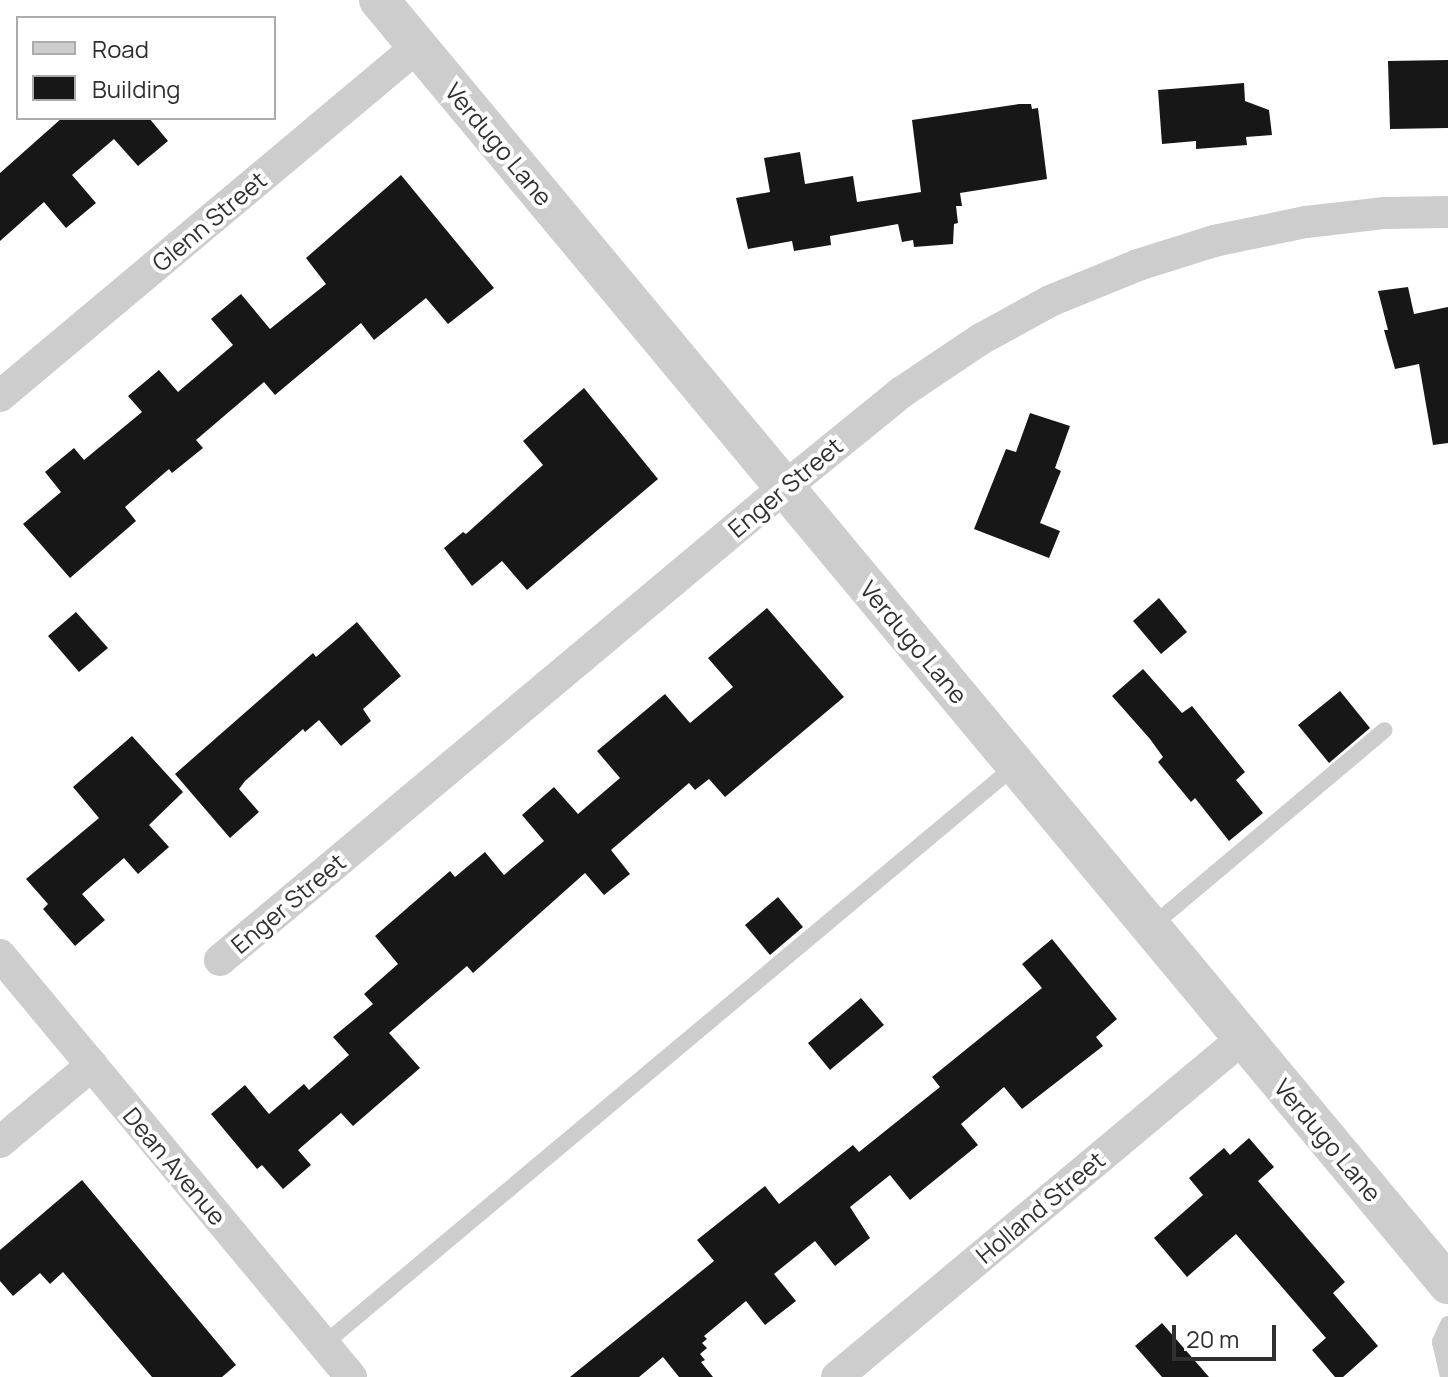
<!DOCTYPE html>
<style>
body{margin:0}
#map{position:relative;width:1448px;height:1377px;overflow:hidden;background:#fff;font-family:Manrope,sans-serif}
div>[style]{position:absolute}
[style*='--x']{left:calc(var(--x)*1px);top:calc(var(--y)*1px);width:calc(var(--w)*1px);rotate:calc(var(--a)*1deg)}
.building>*{inset:0;background:#171717}
.service>*{height:16px;margin:-8px;padding:0 8px;transform-origin:8px;border-radius:8px;background:#cdcdcd}
.minor>*{height:32px;margin:-16px;padding:0 16px;transform-origin:16px;border-radius:16px;background:#cdcdcd}
.tertiary>*{height:40px;margin:-20px;padding:0 20px;transform-origin:20px;border-radius:20px;background:#cdcdcd}
span{translate:-50% -50%;white-space:nowrap;text-align:center;line-height:1.15;-webkit-text-stroke:8px #fff;paint-order:stroke}
.street-label{font-size:24px;color:#303030}
.legend{position:absolute;left:16px;top:16px;width:260px;height:104px;box-sizing:border-box;background:#fff;border:2px solid #acacac;margin:0;padding:10px 14px;list-style:none;font-size:24px;color:#303030}
.legend li{display:flex;align-items:center;gap:16px;height:40px}
.legend b{width:40px;border:2px solid #acacac}
.scale{position:absolute;left:1172px;top:1325px;width:104px;height:36px;box-sizing:border-box;border:4px solid #303030;border-top:0;padding-left:10px;font-size:24px;line-height:28px;white-space:nowrap;color:#303030;-webkit-text-stroke:6px #fff;paint-order:stroke}
</style>
<div id="map">
<div class="building">
<i style="clip-path:polygon(1448px 60px,1448px 128px,1390px 129px,1388px 61px)"></i>
<i style="clip-path:polygon(1244px 83px,1245px 101px,1269px 110px,1272px 135px,1246px 137px,1247px 145px,1196px 149px,1196px 141px,1162px 144px,1158px 90px)"></i>
<i style="clip-path:polygon(1019px 104px,1031px 104px,1032px 109px,1038px 108px,1047px 179px,960px 193px,962px 206px,956px 206px,958px 223px,954px 224px,953px 244px,914px 247px,913px 240px,902px 242px,898px 224px,830px 236px,831px 245px,794px 251px,792px 241px,748px 249px,736px 198px,770px 192px,764px 158px,800px 152px,805px 184px,853px 176px,857px 202px,921px 192px,912px 120px)"></i>
<i style="clip-path:polygon(62px 118px,149px 118px,168px 141px,138px 166px,114px 139px,72px 175px,96px 203px,66px 228px,44px 202px,0 241px,0 173px)"></i>
<i style="clip-path:polygon(401px 175px,494px 288px,448px 324px,426px 298px,374px 340px,361px 323px,275px 395px,264px 382px,196px 440px,203px 448px,172px 473px,169px 469px,125px 507px,136px 521px,70px 578px,23px 524px,61px 492px,45px 472px,74px 448px,84px 460px,142px 412px,128px 396px,159px 370px,178px 392px,233px 345px,211px 319px,241px 294px,270px 329px,326px 284px,306px 258px)"></i>
<i style="clip-path:polygon(1408px 287px,1414px 314px,1448px 307px,1448px 443px,1433px 445px,1419px 364px,1395px 369px,1384px 330px,1388px 330px,1378px 291px)"></i>
<i style="clip-path:polygon(584px 388px,658px 479px,527px 590px,502px 561px,472px 586px,444px 548px,463px 532px,466px 534px,543px 465px,523px 441px)"></i>
<i style="clip-path:polygon(1030px 413px,1070px 426px,1055px 468px,1061px 471px,1040px 523px,1060px 531px,1049px 558px,974px 529px,1006px 449px,1016px 452px)"></i>
<i style="clip-path:polygon(1159px 598px,1187px 632px,1161px 654px,1133px 621px)"></i>
<i style="clip-path:polygon(767px 608px,844px 697px,725px 797px,709px 779px,695px 790px,689px 783px,611px 850px,630px 874px,604px 895px,585px 873px,473px 973px,467px 966px,389px 1033px,420px 1068px,353px 1126px,341px 1113px,298px 1150px,311px 1165px,283px 1189px,262px 1165px,257px 1169px,211px 1114px,245px 1085px,269px 1114px,304px 1084px,309px 1090px,349px 1055px,333px 1037px,373px 1004px,364px 994px,398px 964px,375px 936px,450px 871px,455px 877px,485px 852px,504px 875px,544px 841px,522px 815px,554px 787px,578px 814px,620px 778px,597px 751px,665px 694px,690px 723px,733px 687px,708px 658px)"></i>
<i style="clip-path:polygon(76px 612px,108px 648px,79px 672px,48px 636px)"></i>
<i style="clip-path:polygon(357px 622px,401px 676px,363px 709px,371px 721px,341px 746px,319px 720px,305px 732px,303px 729px,245px 781px,239px 789px,259px 812px,230px 838px,175px 774px,313px 653px,316px 657px)"></i>
<i style="clip-path:polygon(1143px 669px,1182px 713px,1192px 706px,1245px 772px,1236px 780px,1263px 813px,1229px 841px,1195px 798px,1191px 802px,1158px 762px,1163px 757px,1150px 739px,1112px 696px)"></i>
<i style="clip-path:polygon(1340px 691px,1370px 728px,1329px 763px,1298px 725px)"></i>
<i style="clip-path:polygon(132px 736px,183px 792px,149px 825px,169px 847px,138px 874px,124px 858px,82px 894px,105px 920px,75px 946px,43px 909px,48px 904px,26px 879px,99px 818px,73px 787px)"></i>
<i style="clip-path:polygon(778px 897px,803px 927px,770px 955px,745px 925px)"></i>
<i style="clip-path:polygon(1052px 939px,1117px 1019px,1096px 1037px,1103px 1046px,1022px 1109px,1004px 1087px,961px 1124px,978px 1145px,910px 1200px,890px 1175px,850px 1207px,870px 1238px,835px 1266px,815px 1241px,774px 1274px,796px 1301px,765px 1325px,746px 1301px,704px 1336px,707px 1339px,702px 1343px,707px 1348px,700px 1354px,705px 1360px,701px 1362px,713px 1377px,679px 1377px,663px 1357px,639px 1377px,570px 1377px,714px 1261px,697px 1240px,765px 1186px,779px 1204px,853px 1145px,859px 1152px,940px 1087px,932px 1077px,1042px 988px,1022px 964px)"></i>
<i style="clip-path:polygon(861px 998px,884px 1025px,830px 1070px,808px 1043px)"></i>
<i style="clip-path:polygon(1249px 1138px,1274px 1167px,1258px 1181px,1345px 1282px,1333px 1293px,1378px 1346px,1343px 1377px,1335px 1377px,1312px 1350px,1326px 1338px,1236px 1234px,1187px 1277px,1154px 1238px,1203px 1195px,1189px 1178px,1224px 1148px,1230px 1155px)"></i>
<i style="clip-path:polygon(82px 1180px,236px 1365px,222px 1377px,152px 1377px,63px 1272px,50px 1284px,40px 1273px,13px 1296px,0 1281px,0 1250px)"></i>
<i style="clip-path:polygon(1162px 1323px,1209px 1377px,1162px 1377px,1135px 1346px)"></i>
</div>
<div class="service">
<i style="--x:1152;--y:926;--w:304;--a:-40.1"></i>
<i style="--x:1448;--y:1324;--w:20;--a:114"></i>
<i style="--x:1440;--y:1342;--w:35;--a:77"></i>
<i style="--x:324;--y:1344;--w:902;--a:-39.92"></i>
</div>
<div class="minor">
<i style="--x:0;--y:396;--w:545;--a:-39.94"></i>
<i style="--x:0;--y:955;--w:549;--a:50.25"></i>
<i style="--x:220;--y:960;--w:737;--a:-39.93"></i>
<i style="--x:785;--y:487;--w:151;--a:-39.1"></i>
<i style="--x:902;--y:392;--w:95;--a:-33.9"></i>
<i style="--x:981;--y:339;--w:79;--a:-28.8"></i>
<i style="--x:1050;--y:301;--w:95;--a:-22.2"></i>
<i style="--x:1138;--y:265;--w:80;--a:-17.5"></i>
<i style="--x:1214;--y:241;--w:94;--a:-11.7"></i>
<i style="--x:1306;--y:222;--w:80;--a:-6.5"></i>
<i style="--x:1385;--y:213;--w:63;--a:-0.9"></i>
<i style="--x:0;--y:1142;--w:120;--a:-39.9"></i>
<i style="--x:837;--y:1377;--w:529;--a:-39.86"></i>
</div>
<div class="tertiary">
<i style="--x:379;--y:0;--w:1671;--a:50.22"></i>
</div>
<div class="street-label">
<span style="left:499px;top:144px;rotate:50deg">Verdugo Lane</span>
<span style="left:209px;top:221px;rotate:-40deg">Glenn Street</span>
<span style="left:785px;top:487px;rotate:-40deg">Enger Street</span>
<span style="left:914px;top:642px;rotate:50deg">Verdugo Lane</span>
<span style="left:288px;top:903px;rotate:-40deg">Enger Street</span>
<span style="left:1328px;top:1140px;rotate:50deg">Verdugo Lane</span>
<span style="left:175px;top:1166px;rotate:50deg">Dean Avenue</span>
<span style="left:1040px;top:1207px;rotate:-40deg">Holland Street</span>
</div>
<ul class="legend">
<li><b style="height:10px;background:#cdcdcd"></b>Road</li>
<li><b style="height:22px;background:#171717"></b>Building</li>
</ul>
<div class="scale">20 m</div>
</div>
